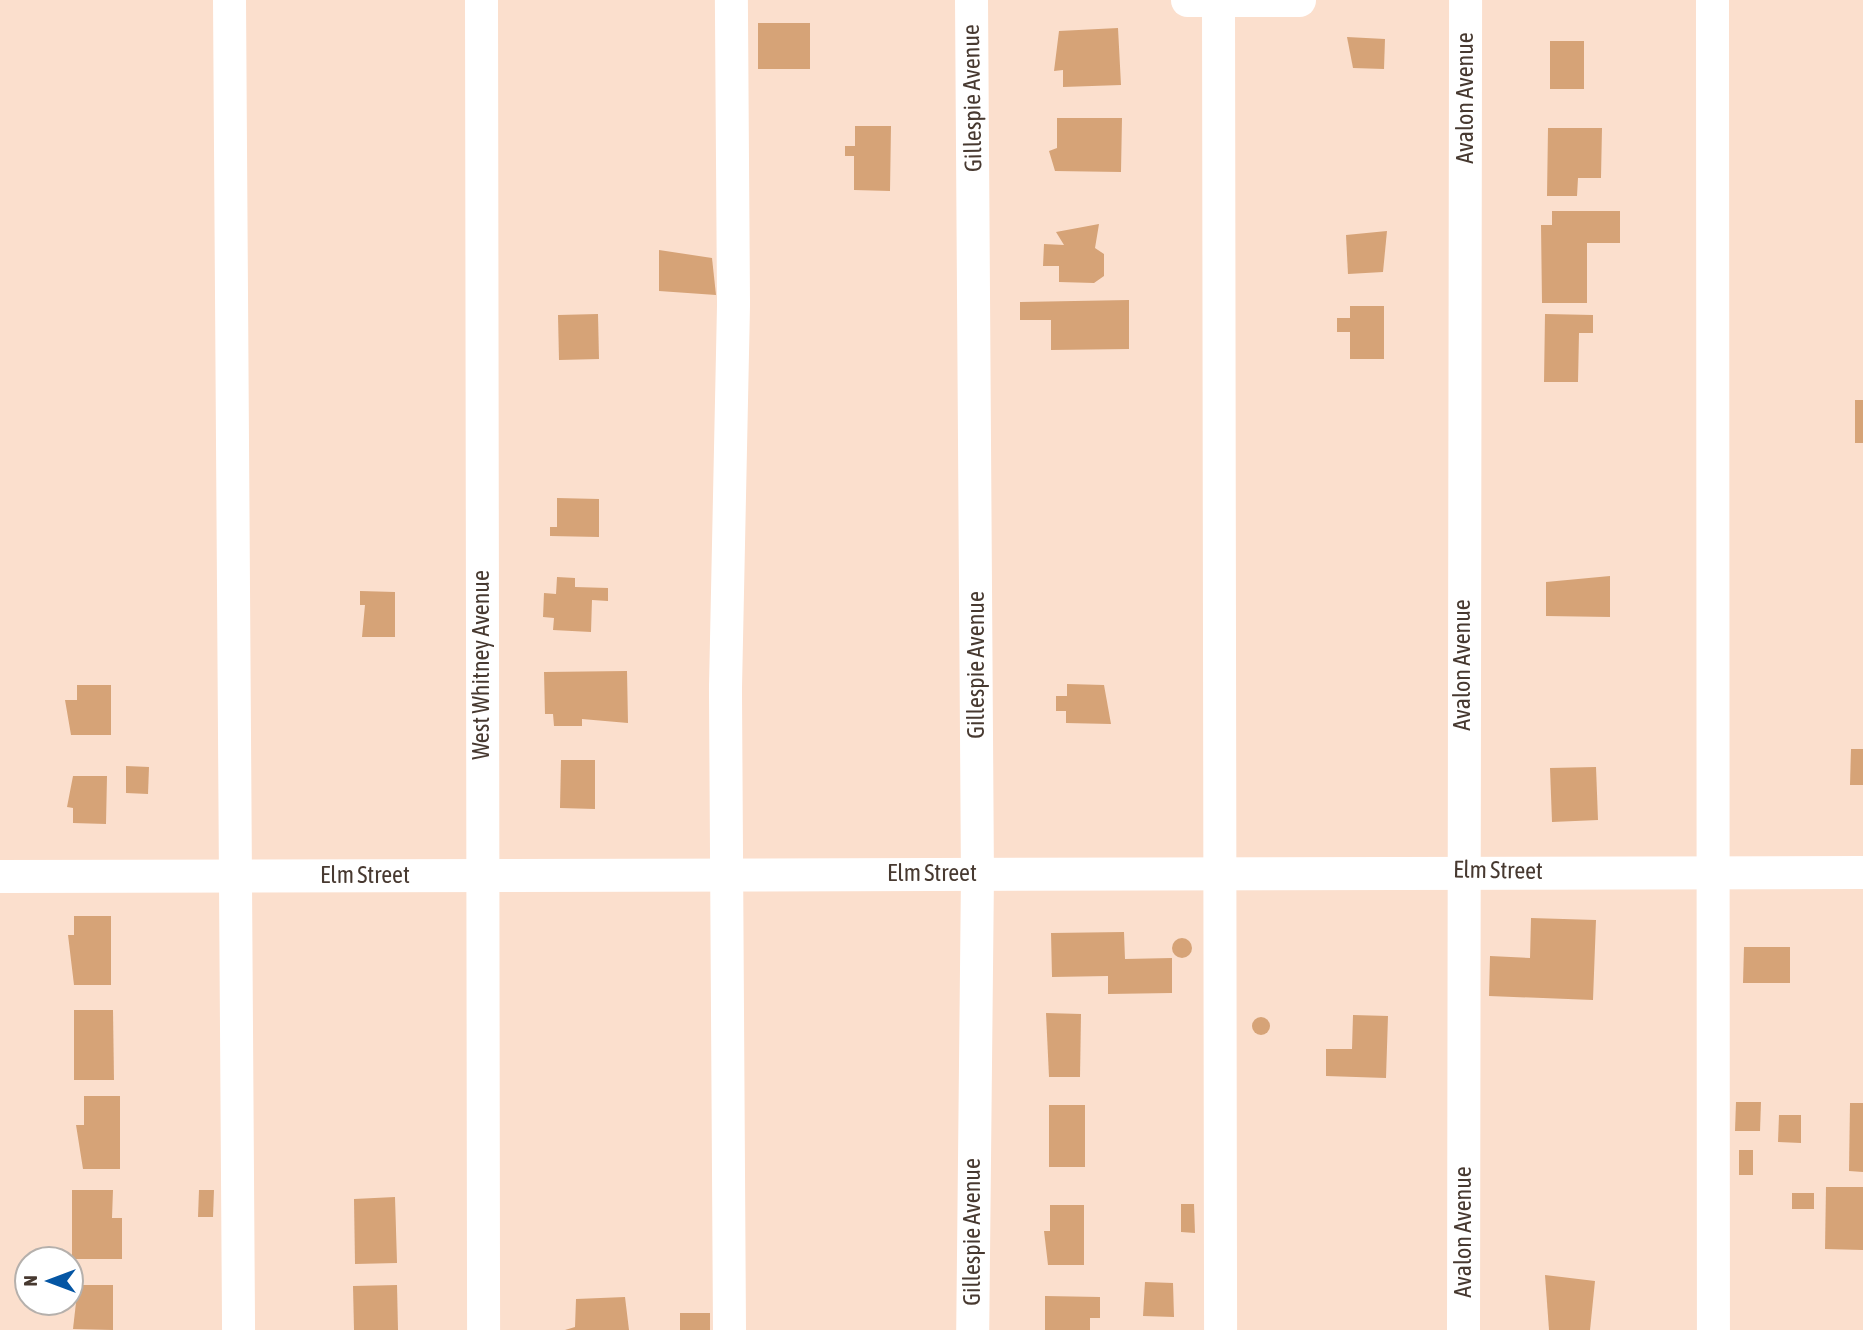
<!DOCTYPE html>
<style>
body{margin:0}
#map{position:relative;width:1863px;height:1330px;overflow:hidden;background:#fbdfcd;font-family:"Asap Condensed",sans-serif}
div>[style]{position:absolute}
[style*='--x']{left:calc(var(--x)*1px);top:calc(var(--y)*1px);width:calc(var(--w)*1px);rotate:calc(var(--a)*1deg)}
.building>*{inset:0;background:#d6a377}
.round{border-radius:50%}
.minor>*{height:33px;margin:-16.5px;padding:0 16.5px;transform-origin:16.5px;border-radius:16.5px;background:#fff}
span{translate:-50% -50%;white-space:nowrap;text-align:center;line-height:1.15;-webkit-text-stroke:5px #fff;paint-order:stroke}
.street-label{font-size:24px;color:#473930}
.north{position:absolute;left:14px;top:1246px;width:70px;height:70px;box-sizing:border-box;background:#fff;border:2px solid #b5b0ac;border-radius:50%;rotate:270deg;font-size:19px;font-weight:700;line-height:28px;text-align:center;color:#473930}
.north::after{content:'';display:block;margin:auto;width:24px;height:32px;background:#0556a4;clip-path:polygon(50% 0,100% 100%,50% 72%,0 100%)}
</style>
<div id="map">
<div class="building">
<i style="clip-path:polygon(758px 23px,810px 23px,810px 69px,758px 69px)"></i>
<i style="clip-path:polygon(1118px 28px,1121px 85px,1063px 87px,1063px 70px,1054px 71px,1059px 31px)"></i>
<i style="clip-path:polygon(1347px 37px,1385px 39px,1384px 69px,1353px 68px)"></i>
<i style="clip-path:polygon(1550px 41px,1584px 41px,1584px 89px,1550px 89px)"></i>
<i style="clip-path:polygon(1057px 118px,1122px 118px,1121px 172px,1055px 171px,1049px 151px,1057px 148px)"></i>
<i style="clip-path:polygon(855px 126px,891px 126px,890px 191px,854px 190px,854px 156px,845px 156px,845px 146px,855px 146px)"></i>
<i style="clip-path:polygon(1548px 128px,1602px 128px,1601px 178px,1578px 178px,1577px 196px,1547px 196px)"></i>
<i style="clip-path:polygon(1552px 211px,1620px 211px,1620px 243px,1587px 243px,1587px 303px,1542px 303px,1541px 225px,1552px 225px)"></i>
<i style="clip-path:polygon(1099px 224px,1095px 248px,1104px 254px,1104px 276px,1094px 283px,1059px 282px,1059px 266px,1043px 266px,1044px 244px,1064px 245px,1056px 232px)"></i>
<i style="clip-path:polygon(1387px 231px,1383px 272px,1348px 274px,1346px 235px)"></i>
<i style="clip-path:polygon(659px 250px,712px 258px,716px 295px,659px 291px)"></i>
<i style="clip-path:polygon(1129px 300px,1129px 349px,1051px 350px,1051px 320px,1020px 320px,1020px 302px)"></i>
<i style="clip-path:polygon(1350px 306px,1384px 306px,1384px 359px,1350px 359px,1350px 332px,1337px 332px,1337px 318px,1350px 318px)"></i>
<i style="clip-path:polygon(598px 314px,599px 359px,559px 360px,558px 315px)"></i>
<i style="clip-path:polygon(1545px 314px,1593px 315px,1593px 333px,1579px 333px,1578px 382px,1544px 382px)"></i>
<i style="clip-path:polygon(1855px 400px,1863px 400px,1863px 443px,1855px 443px)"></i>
<i style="clip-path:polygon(557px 498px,599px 499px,599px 537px,550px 536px,550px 527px,557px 527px)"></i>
<i style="clip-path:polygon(1610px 576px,1610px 617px,1546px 616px,1546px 582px)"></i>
<i style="clip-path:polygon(557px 577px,575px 578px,575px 587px,608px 588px,608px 601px,592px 600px,591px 632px,553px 630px,554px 618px,543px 617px,544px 593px,556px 594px)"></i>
<i style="clip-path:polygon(360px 591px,395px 592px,395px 637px,362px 637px,365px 605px,360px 605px)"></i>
<i style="clip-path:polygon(627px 671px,628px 723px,582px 719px,582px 726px,554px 726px,553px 714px,545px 714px,544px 672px)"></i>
<i style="clip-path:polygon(1067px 684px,1104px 685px,1111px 724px,1066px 723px,1066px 711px,1056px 711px,1056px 696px,1067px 696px)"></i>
<i style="clip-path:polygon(77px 685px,111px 685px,111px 735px,71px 735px,65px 700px,77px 700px)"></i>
<i style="clip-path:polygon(1851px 749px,1863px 749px,1863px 785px,1850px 785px)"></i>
<i style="clip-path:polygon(561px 760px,595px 760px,595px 809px,560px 808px)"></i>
<i style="clip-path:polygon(126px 766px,149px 767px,148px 794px,126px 793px)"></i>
<i style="clip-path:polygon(1596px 767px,1598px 820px,1552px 822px,1550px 768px)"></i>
<i style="clip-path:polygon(73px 776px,107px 776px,106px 824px,73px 823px,73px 808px,67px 807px)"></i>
<i style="clip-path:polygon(74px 916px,111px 916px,111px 985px,74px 985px,68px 935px,74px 935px)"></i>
<i style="clip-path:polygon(1531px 918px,1596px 920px,1593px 1000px,1489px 996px,1490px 956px,1530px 958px)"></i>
<i style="clip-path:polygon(1124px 932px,1125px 959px,1172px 958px,1172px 993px,1108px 994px,1108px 976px,1052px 977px,1051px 933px)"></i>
<i class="round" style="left:1172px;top:938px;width:20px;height:20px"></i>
<i style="clip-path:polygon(1744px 947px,1790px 947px,1790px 983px,1743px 983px)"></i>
<i style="clip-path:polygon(74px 1010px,113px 1010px,114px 1080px,74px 1080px)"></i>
<i style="clip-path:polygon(1046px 1013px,1081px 1014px,1080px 1077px,1049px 1077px)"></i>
<i style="clip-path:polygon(1353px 1015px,1388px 1016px,1386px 1078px,1326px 1076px,1326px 1049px,1352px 1049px)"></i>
<i class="round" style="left:1252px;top:1017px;width:18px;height:18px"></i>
<i style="clip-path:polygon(84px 1096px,120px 1096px,120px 1169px,83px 1169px,76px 1125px,84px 1125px)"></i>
<i style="clip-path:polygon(1736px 1102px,1761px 1102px,1760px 1131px,1735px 1131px)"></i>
<i style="clip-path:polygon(1850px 1103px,1863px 1103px,1863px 1172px,1849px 1171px)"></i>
<i style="clip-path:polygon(1049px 1105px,1085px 1105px,1085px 1167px,1049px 1167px)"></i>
<i style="clip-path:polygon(1779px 1115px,1801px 1115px,1801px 1143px,1778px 1142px)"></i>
<i style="clip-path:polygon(1739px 1150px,1753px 1150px,1753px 1175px,1739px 1175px)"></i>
<i style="clip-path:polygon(1826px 1187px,1863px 1187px,1863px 1250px,1825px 1249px)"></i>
<i style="clip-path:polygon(72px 1190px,113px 1190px,112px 1218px,122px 1218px,122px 1259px,72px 1259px)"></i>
<i style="clip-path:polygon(199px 1190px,214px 1190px,213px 1217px,198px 1217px)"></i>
<i style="clip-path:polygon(1792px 1193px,1814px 1193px,1814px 1209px,1792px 1209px)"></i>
<i style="clip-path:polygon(395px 1197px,397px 1263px,355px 1264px,354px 1199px)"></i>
<i style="clip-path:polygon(1181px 1204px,1194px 1204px,1195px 1233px,1181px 1232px)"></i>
<i style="clip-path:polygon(1050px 1205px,1084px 1205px,1084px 1265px,1048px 1265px,1044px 1231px,1050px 1231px)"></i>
<i style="clip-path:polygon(1545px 1275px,1595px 1281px,1590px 1330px,1549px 1330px)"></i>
<i style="clip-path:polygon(1145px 1282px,1173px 1283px,1174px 1317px,1143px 1316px)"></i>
<i style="clip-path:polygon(78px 1285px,113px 1285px,113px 1330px,73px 1329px)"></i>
<i style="clip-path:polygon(397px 1285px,398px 1330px,354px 1330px,353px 1286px)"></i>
<i style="clip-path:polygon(1045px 1296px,1100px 1297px,1100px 1318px,1090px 1318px,1090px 1330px,1045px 1330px)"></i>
<i style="clip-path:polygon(625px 1297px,629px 1330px,565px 1330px,575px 1327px,576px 1299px)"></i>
<i style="clip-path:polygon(680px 1313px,710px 1313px,710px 1330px,680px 1330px)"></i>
</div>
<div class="minor">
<i style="--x:229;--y:0;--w:1330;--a:89.61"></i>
<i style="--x:481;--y:0;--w:1330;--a:89.91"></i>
<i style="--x:971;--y:0;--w:873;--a:89.61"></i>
<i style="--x:977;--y:873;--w:457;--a:90.6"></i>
<i style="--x:1187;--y:0;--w:112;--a:0"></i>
<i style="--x:1712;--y:0;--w:1330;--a:89.96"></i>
<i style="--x:1218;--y:2;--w:1328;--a:89.91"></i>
<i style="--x:0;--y:876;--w:1863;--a:-0.12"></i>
<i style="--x:729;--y:1330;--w:643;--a:-90.36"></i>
<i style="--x:725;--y:687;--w:384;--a:-88.8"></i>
<i style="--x:733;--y:303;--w:303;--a:-90.4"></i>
<i style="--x:1463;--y:1330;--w:1330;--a:-89.91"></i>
</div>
<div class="street-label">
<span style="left:972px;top:98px;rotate:-91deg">Gillespie Avenue</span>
<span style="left:1465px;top:98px;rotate:-90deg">Avalon Avenue</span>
<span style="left:481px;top:665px;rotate:-90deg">West Whitney Avenue</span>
<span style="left:976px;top:665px;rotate:-90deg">Gillespie Avenue</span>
<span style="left:1462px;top:665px;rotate:-90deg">Avalon Avenue</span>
<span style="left:1498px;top:870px;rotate:1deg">Elm Street</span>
<span style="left:932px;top:873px">Elm Street</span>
<span style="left:365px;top:875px">Elm Street</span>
<span style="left:972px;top:1232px;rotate:-90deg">Gillespie Avenue</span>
<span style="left:1463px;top:1232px;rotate:-90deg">Avalon Avenue</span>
</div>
<div class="north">N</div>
</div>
